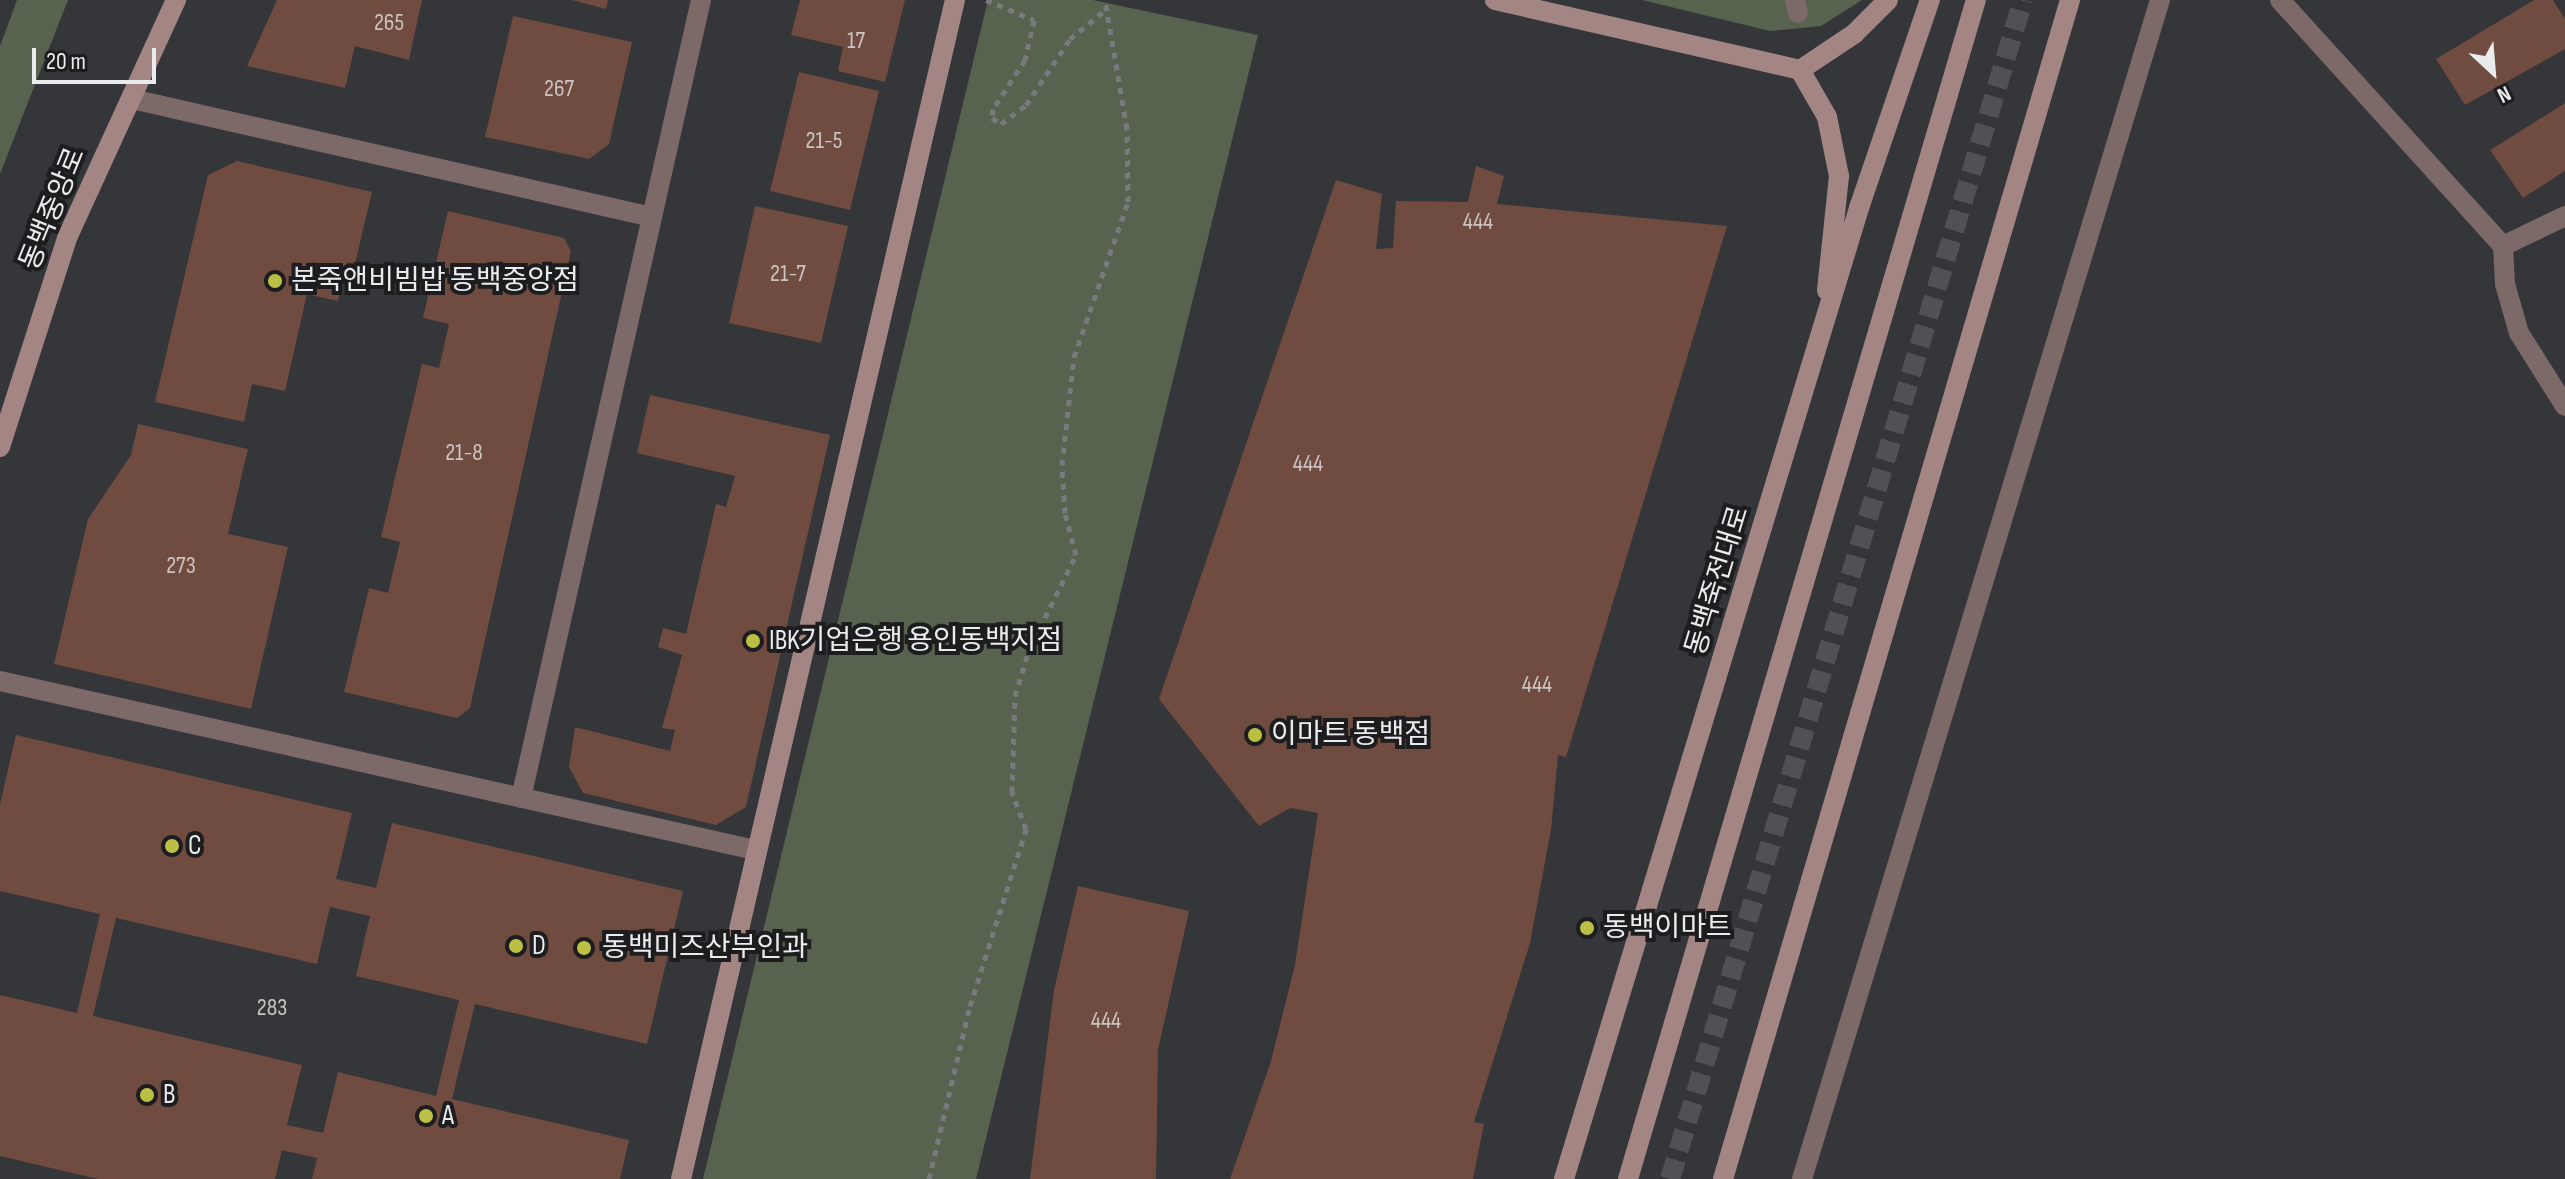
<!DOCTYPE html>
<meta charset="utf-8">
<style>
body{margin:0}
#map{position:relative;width:2565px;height:1179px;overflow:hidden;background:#353639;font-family:"Sofia Sans Condensed","Noto Sans KR",sans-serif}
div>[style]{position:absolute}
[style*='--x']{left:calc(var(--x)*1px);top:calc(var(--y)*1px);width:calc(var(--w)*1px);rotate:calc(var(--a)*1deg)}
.green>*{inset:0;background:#57624f}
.building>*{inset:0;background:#6f4b40}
.secondary-tunnel>*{height:20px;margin-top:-10px;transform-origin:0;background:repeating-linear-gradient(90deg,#505154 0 20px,transparent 0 30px)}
.path>*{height:5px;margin-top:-2.5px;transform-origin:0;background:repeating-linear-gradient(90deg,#797a7d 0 6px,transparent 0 12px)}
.lane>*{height:20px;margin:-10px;padding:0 10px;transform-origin:10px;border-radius:10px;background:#7c6968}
.street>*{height:20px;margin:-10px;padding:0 10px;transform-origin:10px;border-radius:10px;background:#7c6968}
.secondary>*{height:20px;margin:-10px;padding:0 10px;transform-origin:10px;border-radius:10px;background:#a38684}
.dots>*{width:22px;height:22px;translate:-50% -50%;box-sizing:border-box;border:4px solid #1d1d1f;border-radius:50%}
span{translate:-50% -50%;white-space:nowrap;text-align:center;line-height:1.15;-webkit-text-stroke:8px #1d1d1f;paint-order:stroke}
.number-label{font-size:24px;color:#cbc3c2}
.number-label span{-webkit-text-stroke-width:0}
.street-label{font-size:28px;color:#eaebed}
.poi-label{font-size:28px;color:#eaebed}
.left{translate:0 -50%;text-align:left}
.north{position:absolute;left:2453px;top:32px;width:80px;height:80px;-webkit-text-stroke:6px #1d1d1f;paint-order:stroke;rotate:154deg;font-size:22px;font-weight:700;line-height:32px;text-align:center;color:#eaebed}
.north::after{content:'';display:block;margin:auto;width:28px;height:36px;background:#eaebed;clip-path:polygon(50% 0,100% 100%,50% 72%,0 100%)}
.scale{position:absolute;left:32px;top:48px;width:124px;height:36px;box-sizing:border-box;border:4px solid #eaebed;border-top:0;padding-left:10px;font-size:24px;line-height:28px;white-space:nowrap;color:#eaebed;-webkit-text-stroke:6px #1d1d1f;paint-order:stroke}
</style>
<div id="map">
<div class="green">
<i style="clip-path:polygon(17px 0,68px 0,0 174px,0 46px)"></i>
<i style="clip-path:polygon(988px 0,1093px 0,1258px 35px,976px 1179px,703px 1179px)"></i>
<i style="clip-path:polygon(1642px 0,1862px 0,1821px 26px,1770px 31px)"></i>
</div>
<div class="building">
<i style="clip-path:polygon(277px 0,422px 0,409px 60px,355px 46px,345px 88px,247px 66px)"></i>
<i style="clip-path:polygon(572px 0,608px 0,606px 9px)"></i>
<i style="clip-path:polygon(800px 0,905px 0,885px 82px,838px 71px,843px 47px,791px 35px)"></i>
<i style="clip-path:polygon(2534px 0,2553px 0,2565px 19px,2565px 49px,2465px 105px,2436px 59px)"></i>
<i style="clip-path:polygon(513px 16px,632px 42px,609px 144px,589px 159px,485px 137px)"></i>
<i style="clip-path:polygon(799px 72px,879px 91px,850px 210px,770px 191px)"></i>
<i style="clip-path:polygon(2565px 103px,2565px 171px,2523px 198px,2490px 150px)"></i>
<i style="clip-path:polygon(237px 161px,372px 192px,355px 264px,347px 262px,338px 301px,307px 294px,285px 391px,252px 384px,244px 422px,155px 402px,208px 175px)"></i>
<i style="clip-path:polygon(1476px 166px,1504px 176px,1497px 204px,1727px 226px,1566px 757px,1558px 755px,1551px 830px,1530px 943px,1474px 1122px,1484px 1124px,1473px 1179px,1230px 1179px,1271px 1061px,1295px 965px,1318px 813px,1290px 808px,1259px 826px,1159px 699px,1336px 180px,1382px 194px,1376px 249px,1393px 248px,1396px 201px,1468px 202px)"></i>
<i style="clip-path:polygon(755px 206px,848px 226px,821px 343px,729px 323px)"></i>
<i style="clip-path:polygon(448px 211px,564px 238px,571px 251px,470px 708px,457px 718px,344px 692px,369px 588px,388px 593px,400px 542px,381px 537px,422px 364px,439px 368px,449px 324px,423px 318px)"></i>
<i style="clip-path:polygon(650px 395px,830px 435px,746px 807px,716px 825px,583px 793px,569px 767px,575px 727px,670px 751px,675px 730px,662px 728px,682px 655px,658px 647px,663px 628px,686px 634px,716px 504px,726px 507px,735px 476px,637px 453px)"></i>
<i style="clip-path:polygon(138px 424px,248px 449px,228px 534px,288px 547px,251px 709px,54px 664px,88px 519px,131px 455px)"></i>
<i style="clip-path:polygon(evenodd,16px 735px,352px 813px,336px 879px,376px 888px,392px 823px,683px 891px,647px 1044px,475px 1004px,452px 1099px,629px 1140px,620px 1179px,312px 1179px,317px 1158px,282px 1150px,275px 1179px,98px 1179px,0 1156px,0 995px,77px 1013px,100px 914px,0 891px,0 804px,16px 735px,330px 907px,370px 916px,356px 976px,459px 1000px,436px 1096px,338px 1072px,323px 1133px,287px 1125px,302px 1065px,93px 1016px,116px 918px,317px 964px,330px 907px)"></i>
<i style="clip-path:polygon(1078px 886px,1189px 911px,1158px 1050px,1156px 1179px,1030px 1179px,1054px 990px)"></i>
</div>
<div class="secondary-tunnel">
<i style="--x:1670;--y:1179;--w:1231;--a:-73.33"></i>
</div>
<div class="path">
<i style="--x:986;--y:0;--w:52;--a:22.6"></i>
<i style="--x:1034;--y:20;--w:41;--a:102.7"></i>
<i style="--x:1025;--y:60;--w:59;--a:123.1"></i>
<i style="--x:993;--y:109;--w:9;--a:96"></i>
<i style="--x:992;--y:118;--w:11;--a:34"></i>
<i style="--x:1001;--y:124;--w:31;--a:-37"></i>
<i style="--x:1026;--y:105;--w:79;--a:-56.3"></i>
<i style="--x:1070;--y:39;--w:44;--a:-39.5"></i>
<i style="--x:929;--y:1179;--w:178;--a:-76.7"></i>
<i style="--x:970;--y:1006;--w:186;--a:-72.4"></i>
<i style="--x:1026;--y:829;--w:40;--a:-111"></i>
<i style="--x:1012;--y:792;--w:96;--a:-88.2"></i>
<i style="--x:1015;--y:696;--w:48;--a:-73.1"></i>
<i style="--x:1029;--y:650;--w:106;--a:-63.7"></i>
<i style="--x:1076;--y:555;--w:43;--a:-104.7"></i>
<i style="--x:1065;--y:513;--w:48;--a:-93.6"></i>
<i style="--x:1062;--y:465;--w:109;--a:-83.7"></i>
<i style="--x:1074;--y:357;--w:164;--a:-70.8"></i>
<i style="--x:1128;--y:202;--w:73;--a:-90.8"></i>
<i style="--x:1127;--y:129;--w:131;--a:-99.7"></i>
</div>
<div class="lane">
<i style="--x:2503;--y:246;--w:69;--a:-25.8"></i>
<i style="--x:1802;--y:1179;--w:1232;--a:-73.11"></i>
</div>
<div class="street">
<i style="--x:1795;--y:0;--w:13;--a:77"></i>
<i style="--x:2280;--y:0;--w:332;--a:47.8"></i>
<i style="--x:2503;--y:246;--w:38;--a:87"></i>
<i style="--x:2505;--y:284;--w:51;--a:74.1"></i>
<i style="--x:2519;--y:333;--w:86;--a:57.8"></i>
<i style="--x:132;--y:99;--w:533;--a:12.79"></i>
<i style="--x:0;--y:681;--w:774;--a:12.62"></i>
<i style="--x:521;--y:798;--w:818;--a:-77.29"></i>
</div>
<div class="secondary">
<i style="--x:1495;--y:0;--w:313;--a:12.9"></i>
<i style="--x:1800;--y:70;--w:54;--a:60.1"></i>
<i style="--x:1827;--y:117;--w:60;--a:78.5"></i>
<i style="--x:1839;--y:176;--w:115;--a:96"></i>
<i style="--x:1800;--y:70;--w:65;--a:-33.7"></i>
<i style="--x:1854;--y:34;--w:48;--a:-45"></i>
<i style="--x:0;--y:447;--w:219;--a:-72.2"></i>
<i style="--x:67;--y:238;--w:262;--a:-65.4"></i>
<i style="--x:681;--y:1179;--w:1210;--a:-76.92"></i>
<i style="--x:1564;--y:1179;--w:1015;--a:-73.1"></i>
<i style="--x:1859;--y:208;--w:220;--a:-71.2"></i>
<i style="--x:1628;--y:1179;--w:1229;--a:-73.56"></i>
<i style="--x:1723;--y:1179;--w:1229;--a:-73.6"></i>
</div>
<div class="dots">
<i style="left:275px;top:281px;background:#bbc045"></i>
<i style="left:753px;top:641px;background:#bbc045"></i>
<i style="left:1255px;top:735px;background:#bbc045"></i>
<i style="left:172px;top:846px;background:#bbc045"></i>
<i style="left:1587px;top:928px;background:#bbc045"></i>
<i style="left:516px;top:946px;background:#bbc045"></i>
<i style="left:584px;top:948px;background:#bbc045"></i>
<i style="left:147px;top:1095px;background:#bbc045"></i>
<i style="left:426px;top:1116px;background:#bbc045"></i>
</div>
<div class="number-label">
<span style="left:389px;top:23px">265</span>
<span style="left:856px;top:41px">17</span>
<span style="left:559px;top:89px">267</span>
<span style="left:824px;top:141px">21-5</span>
<span style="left:1478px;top:222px">444</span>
<span style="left:788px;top:274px">21-7</span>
<span style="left:464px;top:453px">21-8</span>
<span style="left:1308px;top:464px">444</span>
<span style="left:181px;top:566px">273</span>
<span style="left:1537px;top:685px">444</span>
<span style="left:272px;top:1008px">283</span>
<span style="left:1106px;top:1021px">444</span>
</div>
<div class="street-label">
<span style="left:53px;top:209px;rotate:-68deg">동백중앙로</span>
<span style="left:1718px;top:581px;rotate:-73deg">동백죽전대로</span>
</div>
<div class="poi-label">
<span class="left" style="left:291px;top:281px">본죽앤비빔밥 동백중앙점</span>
<span class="left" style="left:769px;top:641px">IBK기업은행 용인동백지점</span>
<span class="left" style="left:1271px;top:735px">이마트 동백점</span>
<span class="left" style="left:188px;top:846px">C</span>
<span class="left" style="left:1603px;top:928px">동백이마트</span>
<span class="left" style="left:532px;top:946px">D</span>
<span class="left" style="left:602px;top:948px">동백미즈산부인과</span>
<span class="left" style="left:163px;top:1095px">B</span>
<span class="left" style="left:442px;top:1116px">A</span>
</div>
<div class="north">N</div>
<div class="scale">20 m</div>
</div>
